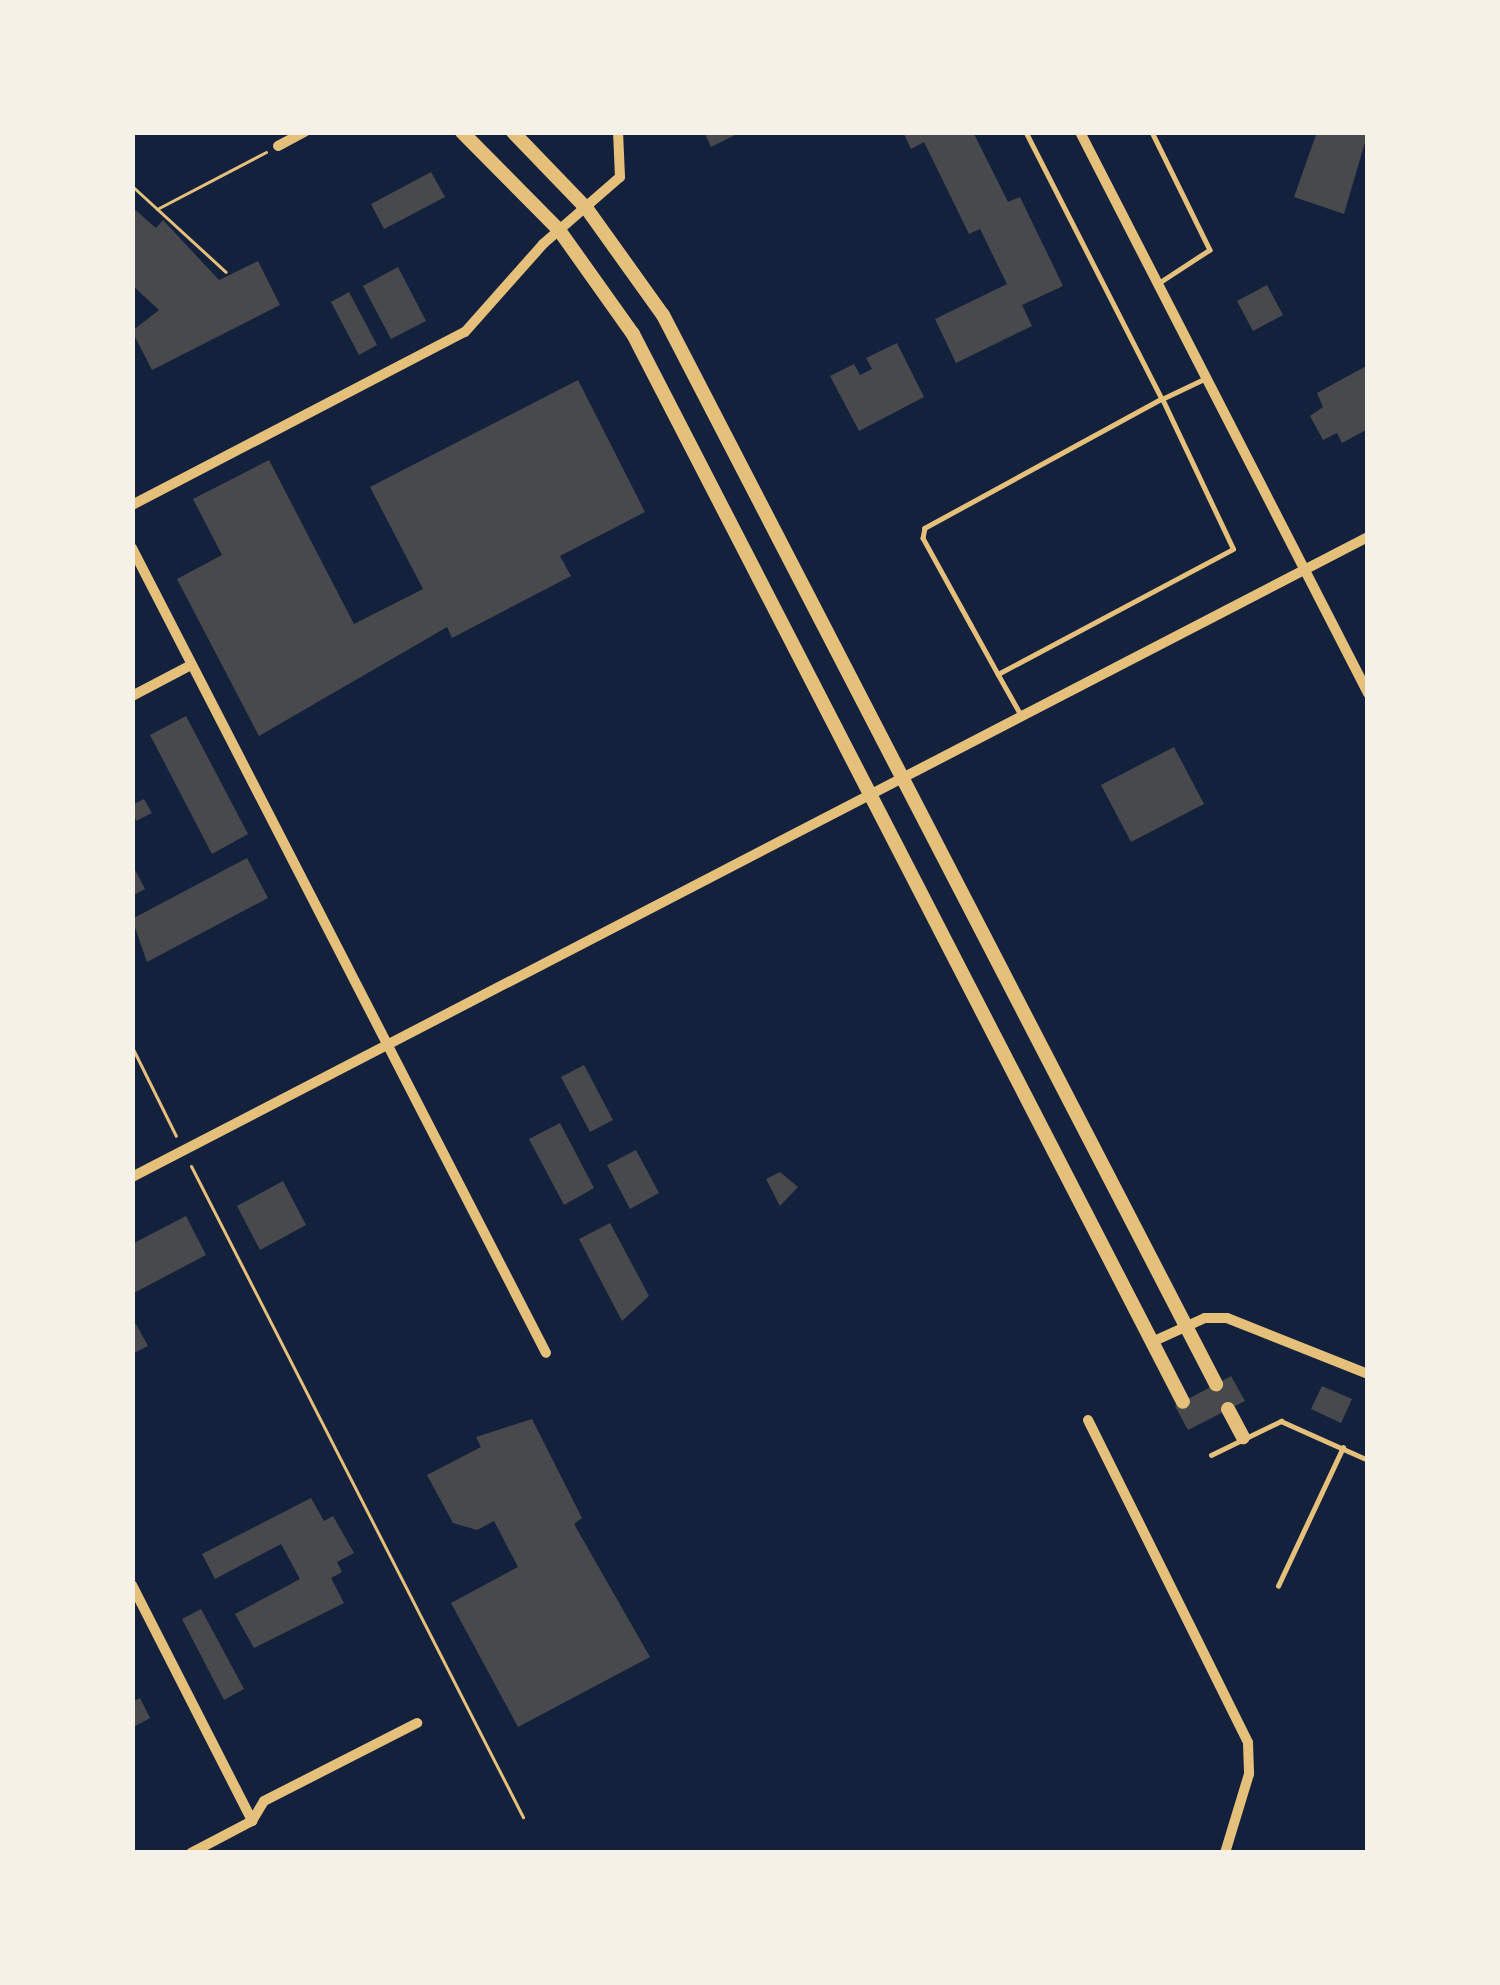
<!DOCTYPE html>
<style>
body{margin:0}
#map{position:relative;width:1500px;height:1985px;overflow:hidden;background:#14213d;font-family:Poppins,sans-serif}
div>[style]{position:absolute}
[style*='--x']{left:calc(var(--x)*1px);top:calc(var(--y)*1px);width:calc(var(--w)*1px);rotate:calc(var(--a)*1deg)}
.building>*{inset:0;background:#48494c}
.path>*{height:3px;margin:-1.5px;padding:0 1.5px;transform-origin:1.5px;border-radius:1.5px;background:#e5c07b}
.service>*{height:4.5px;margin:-2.25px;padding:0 2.25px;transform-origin:2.25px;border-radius:2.25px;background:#e5c07b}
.minor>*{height:10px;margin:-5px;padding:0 5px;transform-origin:5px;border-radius:5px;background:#e5c07b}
.tertiary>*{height:14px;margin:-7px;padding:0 7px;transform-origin:7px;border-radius:7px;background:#e5c07b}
span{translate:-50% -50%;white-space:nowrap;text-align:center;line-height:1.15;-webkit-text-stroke:10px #f6f1e7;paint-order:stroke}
.frame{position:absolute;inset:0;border:135px solid #f6f1e7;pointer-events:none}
</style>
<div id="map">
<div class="building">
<i style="clip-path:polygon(704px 132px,741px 132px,711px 147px)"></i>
<i style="clip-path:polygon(903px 132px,973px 132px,1008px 202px,1020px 197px,1063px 286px,1022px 305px,1032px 326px,956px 363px,935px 319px,1007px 284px,980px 229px,969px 234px,924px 142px,911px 149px)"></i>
<i style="clip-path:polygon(1317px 132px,1368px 132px,1344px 214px,1294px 197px)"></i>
<i style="clip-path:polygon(431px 172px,445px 197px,384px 229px,371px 204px)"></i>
<i style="clip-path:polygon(132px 207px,156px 228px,163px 220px,219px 280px,258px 261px,280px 305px,152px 370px,132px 331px,159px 310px,132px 285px)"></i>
<i style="clip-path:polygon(398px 267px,426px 321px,391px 339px,363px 286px)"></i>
<i style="clip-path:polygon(1267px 285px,1283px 315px,1253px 331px,1237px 301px)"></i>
<i style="clip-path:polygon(349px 292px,377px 345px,359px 355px,331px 302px)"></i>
<i style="clip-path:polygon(897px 343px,924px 397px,859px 431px,830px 376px,854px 364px,860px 375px,872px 369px,866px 358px)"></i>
<i style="clip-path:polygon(1368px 365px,1368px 429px,1342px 443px,1337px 433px,1323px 440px,1310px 416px,1323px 407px,1317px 393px)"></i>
<i style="clip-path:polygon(578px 380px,645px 512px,560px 556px,571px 576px,452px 638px,447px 627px,259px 736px,177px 579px,222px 555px,193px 499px,269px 460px,354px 624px,423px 589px,370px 487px)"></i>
<i style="clip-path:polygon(186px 716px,248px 834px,212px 854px,150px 735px)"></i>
<i style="clip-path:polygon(1174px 747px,1204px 804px,1131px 842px,1101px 785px)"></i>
<i style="clip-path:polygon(144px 799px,152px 813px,136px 821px,132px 805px)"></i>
<i style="clip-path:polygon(247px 858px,268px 898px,147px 962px,132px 919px)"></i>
<i style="clip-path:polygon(132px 864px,145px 889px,132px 896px)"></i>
<i style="clip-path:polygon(584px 1065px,613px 1120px,590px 1132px,561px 1077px)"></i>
<i style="clip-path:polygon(560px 1123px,594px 1188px,564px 1205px,529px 1139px)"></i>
<i style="clip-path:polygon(636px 1150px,659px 1193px,630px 1209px,607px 1165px)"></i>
<i style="clip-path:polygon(780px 1172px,798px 1187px,780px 1206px,766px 1179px)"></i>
<i style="clip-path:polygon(283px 1181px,306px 1225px,260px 1250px,237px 1206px)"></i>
<i style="clip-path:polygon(186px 1216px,206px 1255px,132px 1294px,132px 1244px)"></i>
<i style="clip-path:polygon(610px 1223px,649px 1296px,622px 1321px,579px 1239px)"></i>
<i style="clip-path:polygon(136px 1324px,148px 1346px,132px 1354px,132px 1326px)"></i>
<i style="clip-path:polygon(1231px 1376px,1245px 1401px,1188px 1430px,1175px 1406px)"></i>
<i style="clip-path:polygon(1322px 1386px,1352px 1399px,1341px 1423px,1311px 1409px)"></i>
<i style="clip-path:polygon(532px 1419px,582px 1518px,574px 1524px,650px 1657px,518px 1727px,451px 1603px,518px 1567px,494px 1521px,477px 1530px,453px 1523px,427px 1475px,481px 1447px,476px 1437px)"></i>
<i style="clip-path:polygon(311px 1498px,324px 1521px,333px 1516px,354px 1553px,337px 1562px,342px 1572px,331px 1578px,344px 1603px,254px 1648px,235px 1614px,300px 1579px,281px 1544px,215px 1579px,202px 1554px)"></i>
<i style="clip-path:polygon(201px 1609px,244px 1689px,224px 1700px,182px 1619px)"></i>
<i style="clip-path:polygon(140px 1698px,150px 1718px,132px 1728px,132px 1702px)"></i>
</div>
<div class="path">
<i style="--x:132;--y:186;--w:127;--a:42.5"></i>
<i style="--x:157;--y:209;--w:123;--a:-27.6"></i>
<i style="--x:132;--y:1047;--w:99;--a:63.7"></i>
<i style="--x:191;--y:1166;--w:731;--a:62.98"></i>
</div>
<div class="service">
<i style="--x:1026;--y:132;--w:300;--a:63"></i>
<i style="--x:1162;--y:399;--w:49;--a:-25.5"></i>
<i style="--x:1152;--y:132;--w:131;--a:63.8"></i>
<i style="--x:1210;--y:250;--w:62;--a:146.8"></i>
<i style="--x:998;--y:674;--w:266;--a:-28"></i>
<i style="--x:1233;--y:549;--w:166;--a:-115.3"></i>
<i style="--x:1162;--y:399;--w:270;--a:151.4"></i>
<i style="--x:925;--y:528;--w:10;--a:101"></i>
<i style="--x:923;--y:538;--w:99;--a:61.1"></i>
<i style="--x:971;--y:625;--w:56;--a:61.1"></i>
<i style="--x:998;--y:674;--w:45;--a:60.6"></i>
<i style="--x:1211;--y:1455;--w:78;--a:-25.9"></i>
<i style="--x:1281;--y:1421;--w:95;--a:24.1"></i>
<i style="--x:1278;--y:1586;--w:153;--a:-64.9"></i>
</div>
<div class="minor">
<i style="--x:1080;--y:132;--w:631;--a:62.83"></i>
<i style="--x:278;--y:146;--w:30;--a:-28"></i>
<i style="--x:132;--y:505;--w:375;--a:-27.5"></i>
<i style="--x:465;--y:332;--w:118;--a:-48.4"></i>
<i style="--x:543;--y:244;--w:102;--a:-41"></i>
<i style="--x:620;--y:177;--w:45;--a:-92.5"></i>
<i style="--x:132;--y:548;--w:905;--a:62.78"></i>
<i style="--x:132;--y:696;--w:67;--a:-27.7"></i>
<i style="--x:132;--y:1177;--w:1392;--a:-27.38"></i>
<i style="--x:1152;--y:1342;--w:58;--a:-24.4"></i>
<i style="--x:1205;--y:1318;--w:22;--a:0"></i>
<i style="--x:1227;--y:1318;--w:152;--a:21.7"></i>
<i style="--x:1088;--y:1420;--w:360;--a:63.6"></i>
<i style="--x:1248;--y:1743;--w:31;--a:88"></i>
<i style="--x:1249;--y:1774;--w:83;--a:106.9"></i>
<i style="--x:132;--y:1585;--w:265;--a:63"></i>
<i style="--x:191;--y:1853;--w:69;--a:-27.7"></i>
<i style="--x:252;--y:1821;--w:23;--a:-59"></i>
<i style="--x:264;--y:1801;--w:172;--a:-27"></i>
</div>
<div class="tertiary">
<i style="--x:462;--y:132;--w:138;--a:45.3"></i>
<i style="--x:559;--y:230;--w:128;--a:54.6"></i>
<i style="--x:633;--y:334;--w:1201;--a:62.75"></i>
<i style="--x:513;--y:132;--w:107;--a:46.1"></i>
<i style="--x:587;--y:209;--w:130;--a:54.4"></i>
<i style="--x:663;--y:315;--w:1204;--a:62.65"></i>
<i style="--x:1228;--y:1409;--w:32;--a:62"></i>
</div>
<div class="frame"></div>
</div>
